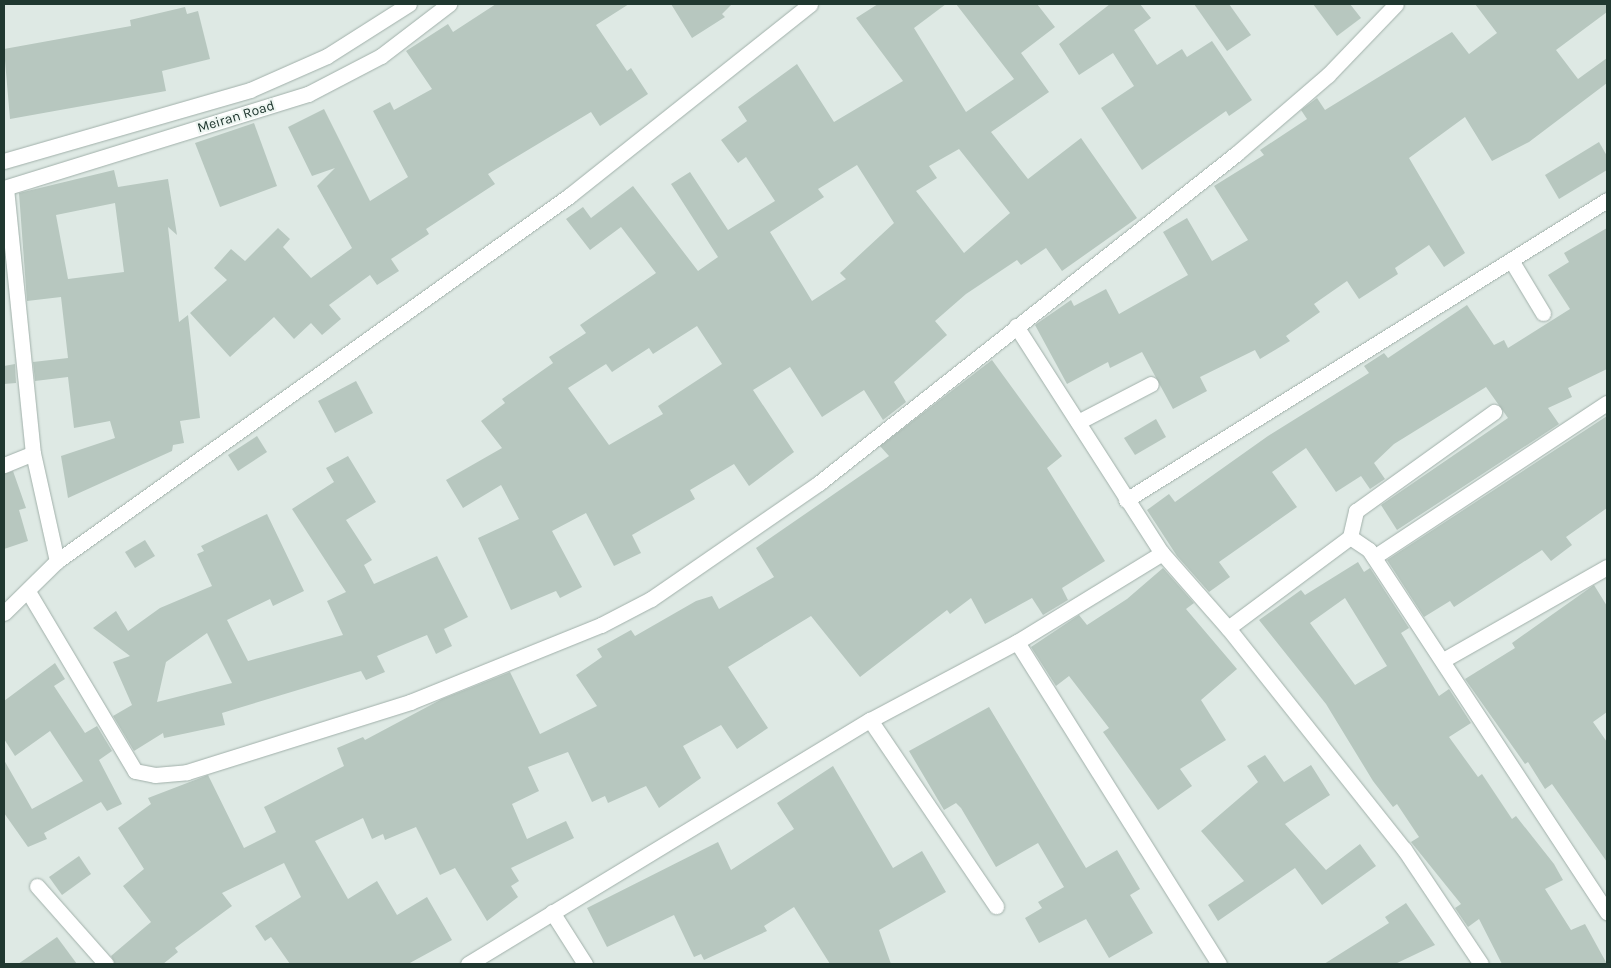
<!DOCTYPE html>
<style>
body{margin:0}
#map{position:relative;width:1611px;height:968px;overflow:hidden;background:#dee9e4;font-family:Karla,sans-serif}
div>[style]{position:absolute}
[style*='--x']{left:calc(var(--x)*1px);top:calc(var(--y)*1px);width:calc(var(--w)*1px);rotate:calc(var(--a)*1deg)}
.building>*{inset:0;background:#b7c7bf}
.roads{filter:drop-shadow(0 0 1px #a1b0aa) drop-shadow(0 0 1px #a1b0aa)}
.minor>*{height:15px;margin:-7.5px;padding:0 7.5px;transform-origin:7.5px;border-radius:7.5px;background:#fff}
.secondary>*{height:15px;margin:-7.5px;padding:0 7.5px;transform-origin:7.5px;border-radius:7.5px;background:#fff}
span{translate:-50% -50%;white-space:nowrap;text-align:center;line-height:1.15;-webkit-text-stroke:4px #eef6f2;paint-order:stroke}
.street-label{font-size:14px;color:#203830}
.frame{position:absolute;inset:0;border:5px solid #203830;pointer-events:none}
</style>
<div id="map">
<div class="building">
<i style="clip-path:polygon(496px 4px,629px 4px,596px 25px,627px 71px,631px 68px,648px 94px,600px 126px,591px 112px,488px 174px,495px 184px,426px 229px,429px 234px,391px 259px,399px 271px,377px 285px,370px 275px,329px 305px,341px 319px,322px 335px,311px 323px,294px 339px,274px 317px,230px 357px,190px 313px,227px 280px,214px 268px,231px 249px,245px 261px,278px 228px,290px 239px,283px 247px,311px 278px,352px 248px,317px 186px,335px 168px,312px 176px,288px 127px,324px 109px,370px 201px,408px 177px,373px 111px,390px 102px,394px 110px,432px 89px,406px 51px,448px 24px,453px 32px)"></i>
<i style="clip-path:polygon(671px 4px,732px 4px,722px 14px,725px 17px,692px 38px)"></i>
<i style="clip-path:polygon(evenodd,878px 4px,946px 4px,914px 28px,966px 112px,1014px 79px,956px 4px,1037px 4px,1055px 27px,1021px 53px,1049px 92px,991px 132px,1028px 179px,1081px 138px,1137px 218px,1062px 271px,1046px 248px,1021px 265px,1017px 260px,966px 294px,935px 321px,947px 335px,894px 382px,906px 402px,883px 420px,864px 390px,822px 417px,790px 367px,753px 390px,794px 452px,749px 486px,734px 464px,690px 490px,695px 499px,632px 535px,641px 553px,614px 566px,586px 513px,552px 531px,582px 587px,560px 598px,556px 591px,511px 610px,478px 538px,519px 519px,501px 485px,463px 508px,446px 480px,502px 448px,481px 421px,505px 403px,502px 399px,553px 363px,549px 357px,586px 333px,580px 325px,656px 273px,621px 227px,590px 250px,566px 219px,583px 207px,591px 218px,633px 186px,698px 271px,718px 257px,671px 184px,690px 172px,728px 230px,775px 201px,746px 157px,738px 163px,721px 140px,747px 121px,738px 107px,797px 64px,834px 122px,903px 81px,856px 18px,878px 4px,959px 149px,1010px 213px,964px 253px,916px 191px,937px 178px,929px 166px,959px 149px,878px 4px,857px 165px,894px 223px,840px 273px,846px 279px,812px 301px,770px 232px,824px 197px,818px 189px,857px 165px,878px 4px,697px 326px,722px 364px,658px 406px,663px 414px,609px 445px,568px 388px,606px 364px,612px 372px,649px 348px,653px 354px,697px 326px)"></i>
<i style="clip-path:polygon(1110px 4px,1140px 4px,1151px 18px,1134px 30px,1157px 65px,1182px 49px,1187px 57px,1212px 41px,1252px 100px,1229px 116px,1226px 111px,1142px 170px,1101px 108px,1134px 86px,1113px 53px,1079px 75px,1059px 44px)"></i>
<i style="clip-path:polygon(1194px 4px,1229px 4px,1251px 35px,1227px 51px)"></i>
<i style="clip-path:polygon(1313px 4px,1350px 4px,1361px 18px,1337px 36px)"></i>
<i style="clip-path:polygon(1475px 4px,1607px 4px,1607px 12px,1556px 50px,1578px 79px,1607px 58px,1607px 83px,1529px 142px,1492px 161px,1465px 117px,1409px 158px,1465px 253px,1444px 267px,1429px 245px,1395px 268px,1398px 274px,1359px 299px,1347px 281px,1314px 304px,1320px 312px,1286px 336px,1290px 341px,1260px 359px,1255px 350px,1200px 377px,1207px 391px,1173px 409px,1142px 352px,1110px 368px,1108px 362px,1067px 384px,1035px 325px,1071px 300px,1074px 306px,1106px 289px,1119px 314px,1188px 275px,1163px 232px,1187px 218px,1212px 261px,1248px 240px,1214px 186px,1264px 155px,1260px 150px,1307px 119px,1301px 110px,1317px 98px,1325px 110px,1452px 32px,1469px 54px,1497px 33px)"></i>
<i style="clip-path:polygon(185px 7px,187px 14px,198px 11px,210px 59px,162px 71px,166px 91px,10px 119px,4px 49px,131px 26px,130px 20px)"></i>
<i style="clip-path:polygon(254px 123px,277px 186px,220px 207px,195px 143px)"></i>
<i style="clip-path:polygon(1599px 142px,1607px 156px,1607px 170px,1559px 199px,1545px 175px)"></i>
<i style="clip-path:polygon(evenodd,114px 170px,118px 187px,168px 179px,177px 235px,168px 227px,179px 322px,188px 315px,200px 418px,180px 421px,184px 443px,173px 445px,172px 451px,68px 498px,61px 456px,115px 438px,110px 421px,74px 428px,68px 377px,35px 381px,33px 362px,68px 358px,61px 297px,27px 301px,19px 193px,114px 170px,115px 203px,124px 272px,68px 279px,56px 215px,115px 203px)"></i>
<i style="clip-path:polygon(1607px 228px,1607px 369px,1568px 388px,1572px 397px,1548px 408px,1559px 424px,1397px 530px,1381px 505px,1508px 418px,1486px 387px,1394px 444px,1374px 463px,1385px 479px,1370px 489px,1361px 476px,1336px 492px,1306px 448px,1272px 472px,1297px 507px,1219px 562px,1230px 577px,1209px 592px,1177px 556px,1147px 510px,1169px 494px,1175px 502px,1268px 436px,1369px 373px,1364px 366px,1384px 353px,1388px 358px,1467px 305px,1494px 345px,1504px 340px,1508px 348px,1570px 309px,1548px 275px,1569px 262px,1564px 253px)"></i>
<i style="clip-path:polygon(992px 360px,1062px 456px,1047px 468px,1105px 561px,1062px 588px,1068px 600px,1043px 615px,1032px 598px,985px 624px,971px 598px,950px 614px,947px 610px,860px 677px,811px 616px,728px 667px,768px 728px,737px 749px,721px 725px,683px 746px,701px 778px,659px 808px,646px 786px,608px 803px,605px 796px,592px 802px,568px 752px,528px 767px,539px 791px,512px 804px,527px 839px,566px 821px,574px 838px,511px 868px,519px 881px,511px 886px,518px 897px,487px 921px,455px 868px,440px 875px,416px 827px,385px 840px,383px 834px,372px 839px,363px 818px,315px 841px,348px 899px,377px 881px,397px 915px,427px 897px,452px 940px,408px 964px,290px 964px,271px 937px,265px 941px,255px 926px,301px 897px,284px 863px,222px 893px,232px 906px,175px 948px,178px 952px,163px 964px,115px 964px,111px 956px,151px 922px,123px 886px,144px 869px,118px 828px,151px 804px,148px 798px,208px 775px,244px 848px,276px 832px,264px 807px,344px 766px,337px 748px,363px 737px,365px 740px,442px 699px,510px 672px,540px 734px,597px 706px,576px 675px,602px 657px,597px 649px,631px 630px,635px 636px,696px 601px,712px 596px,719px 609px,774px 577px,756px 548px,889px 456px,880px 446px)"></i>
<i style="clip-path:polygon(15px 364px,16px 383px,4px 384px,4px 366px)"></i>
<i style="clip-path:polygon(356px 381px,373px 413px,335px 433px,318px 401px)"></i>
<i style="clip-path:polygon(1607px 416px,1607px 508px,1566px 537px,1572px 545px,1551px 561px,1542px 550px,1454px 607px,1450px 601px,1424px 617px,1387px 560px)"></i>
<i style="clip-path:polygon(1156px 419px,1166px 437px,1135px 455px,1124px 438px)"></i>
<i style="clip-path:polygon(257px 436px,267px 452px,238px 471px,228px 455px)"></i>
<i style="clip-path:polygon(evenodd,348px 456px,376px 502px,346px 520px,372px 560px,364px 565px,374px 584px,437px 556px,468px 617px,444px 629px,452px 646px,436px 654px,427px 635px,377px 656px,385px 672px,366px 680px,361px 671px,222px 713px,225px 725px,164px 738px,163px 733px,134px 751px,113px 716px,132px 705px,113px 662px,130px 656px,93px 628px,116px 611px,128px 631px,160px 608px,212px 586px,197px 554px,204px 551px,201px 546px,267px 514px,304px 591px,273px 606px,270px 599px,227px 620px,248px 661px,343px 635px,327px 601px,346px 592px,292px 509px,334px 482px,326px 468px,348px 456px,207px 633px,232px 683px,157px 702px,166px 662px,207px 633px)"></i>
<i style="clip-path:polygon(13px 471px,26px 508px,19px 510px,28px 541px,4px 549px,4px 474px)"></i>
<i style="clip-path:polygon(145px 540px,155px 556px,135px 568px,125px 552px)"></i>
<i style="clip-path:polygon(evenodd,1358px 562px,1364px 572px,1370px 568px,1409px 628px,1401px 633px,1439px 696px,1449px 689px,1471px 723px,1449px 737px,1478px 777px,1482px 774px,1512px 819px,1516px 816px,1554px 864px,1563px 880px,1545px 889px,1571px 930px,1585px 924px,1607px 964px,1502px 964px,1479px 919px,1468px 927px,1455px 908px,1461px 904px,1411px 842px,1419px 837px,1397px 804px,1393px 807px,1373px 781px,1326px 704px,1259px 620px,1301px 590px,1305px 595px,1358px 562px,1345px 598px,1387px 666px,1355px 685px,1310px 623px,1345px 598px)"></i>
<i style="clip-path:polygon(1163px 568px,1194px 603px,1186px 609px,1237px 669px,1201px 700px,1226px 740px,1180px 769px,1192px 786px,1158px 810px,1103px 732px,1109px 728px,1069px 676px,1056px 686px,1031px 647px,1079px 615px,1087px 625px,1127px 599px)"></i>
<i style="clip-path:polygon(1594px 585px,1607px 606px,1607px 712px,1593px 722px,1607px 742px,1607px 862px,1552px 784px,1545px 789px,1528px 762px,1525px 764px,1465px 679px,1515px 648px,1512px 643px)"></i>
<i style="clip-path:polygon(55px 663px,65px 679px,54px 686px,85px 733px,97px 726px,112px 751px,99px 760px,122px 804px,107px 811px,101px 802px,44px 833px,47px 839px,28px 847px,4px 813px,4px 760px,32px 809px,83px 781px,50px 731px,15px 756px,4px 739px,4px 701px)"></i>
<i style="clip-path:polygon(989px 707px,1086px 868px,1117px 850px,1140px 889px,1130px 895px,1153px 933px,1109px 958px,1086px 919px,1039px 943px,1025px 918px,1042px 908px,1038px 902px,1064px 887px,1038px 843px,996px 867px,961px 808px,956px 803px,944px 810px,909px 751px)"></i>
<i style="clip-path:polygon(1265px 755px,1284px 782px,1311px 765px,1330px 795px,1285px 824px,1326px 870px,1360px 844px,1376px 866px,1322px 905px,1295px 868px,1218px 921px,1208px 905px,1244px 881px,1201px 831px,1258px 782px,1247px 766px)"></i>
<i style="clip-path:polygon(833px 766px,893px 868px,922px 851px,946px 892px,879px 930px,891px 964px,830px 964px,794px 907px,764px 926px,767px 931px,704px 960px,701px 954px,694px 957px,674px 915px,607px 947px,587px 908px,718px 842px,731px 870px,794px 829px,777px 803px)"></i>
<i style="clip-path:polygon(79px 856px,91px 874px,62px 895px,49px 877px)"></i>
<i style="clip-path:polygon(1406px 903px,1435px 945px,1395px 964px,1324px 964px,1389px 923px,1385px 917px)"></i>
<i style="clip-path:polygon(57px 937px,77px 964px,18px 964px)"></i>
</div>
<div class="roads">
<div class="minor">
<i style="--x:6;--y:188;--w:266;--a:84.2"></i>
<i style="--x:33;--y:453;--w:111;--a:77.5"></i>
<i style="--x:1511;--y:260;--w:62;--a:58.9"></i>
<i style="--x:1016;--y:326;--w:270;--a:57.3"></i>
<i style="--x:1162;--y:553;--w:100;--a:48.7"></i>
<i style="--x:1228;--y:628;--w:283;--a:51.5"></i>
<i style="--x:1404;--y:849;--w:138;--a:56.2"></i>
<i style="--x:1078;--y:422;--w:82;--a:-27.5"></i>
<i style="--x:4;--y:465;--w:31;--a:-22"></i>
<i style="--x:1126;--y:500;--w:567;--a:-31.95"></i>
<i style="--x:1350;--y:537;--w:27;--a:-77"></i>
<i style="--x:1356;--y:511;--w:170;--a:-35.7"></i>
<i style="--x:1374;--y:557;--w:279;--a:-33.5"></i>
<i style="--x:29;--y:593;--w:207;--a:59.2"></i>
<i style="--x:135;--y:771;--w:20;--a:11"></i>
<i style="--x:155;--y:775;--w:32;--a:-5"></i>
<i style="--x:187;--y:772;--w:234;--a:-17.4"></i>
<i style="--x:410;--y:702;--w:206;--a:-22"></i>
<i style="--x:601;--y:625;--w:56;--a:-27.5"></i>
<i style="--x:651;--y:599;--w:204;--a:-34.6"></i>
<i style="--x:819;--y:483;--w:531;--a:-38.27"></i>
<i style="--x:1236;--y:154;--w:121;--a:-40.7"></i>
<i style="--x:1328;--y:75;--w:98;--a:-46.2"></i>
<i style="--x:4;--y:613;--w:74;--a:-44.5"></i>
<i style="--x:57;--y:561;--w:629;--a:-35.48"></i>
<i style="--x:569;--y:196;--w:308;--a:-38.5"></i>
<i style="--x:1228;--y:628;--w:152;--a:-36.7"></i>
<i style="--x:1350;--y:537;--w:23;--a:34"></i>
<i style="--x:1369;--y:550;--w:434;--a:56.7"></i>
<i style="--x:1017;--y:642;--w:380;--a:57.9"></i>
<i style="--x:1445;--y:659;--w:186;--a:-29.6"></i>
<i style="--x:870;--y:720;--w:225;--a:55.9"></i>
<i style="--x:37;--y:886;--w:104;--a:48.5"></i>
<i style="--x:552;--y:912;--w:62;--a:57.6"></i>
<i style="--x:468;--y:964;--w:470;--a:-31.3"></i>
<i style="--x:870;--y:720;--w:166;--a:-28"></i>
<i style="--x:1017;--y:642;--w:170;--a:-31.5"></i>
</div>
<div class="secondary">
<i style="--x:4;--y:161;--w:256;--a:-16.1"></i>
<i style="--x:250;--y:90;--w:84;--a:-23.8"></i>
<i style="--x:327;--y:56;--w:97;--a:-32.4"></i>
<i style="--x:4;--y:188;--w:318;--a:-17.2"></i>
<i style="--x:308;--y:94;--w:82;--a:-27.5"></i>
<i style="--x:381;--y:56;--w:86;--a:-37.4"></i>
</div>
</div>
<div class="street-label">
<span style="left:236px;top:117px;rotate:-17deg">Meiran Road</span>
</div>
<div class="frame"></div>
</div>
